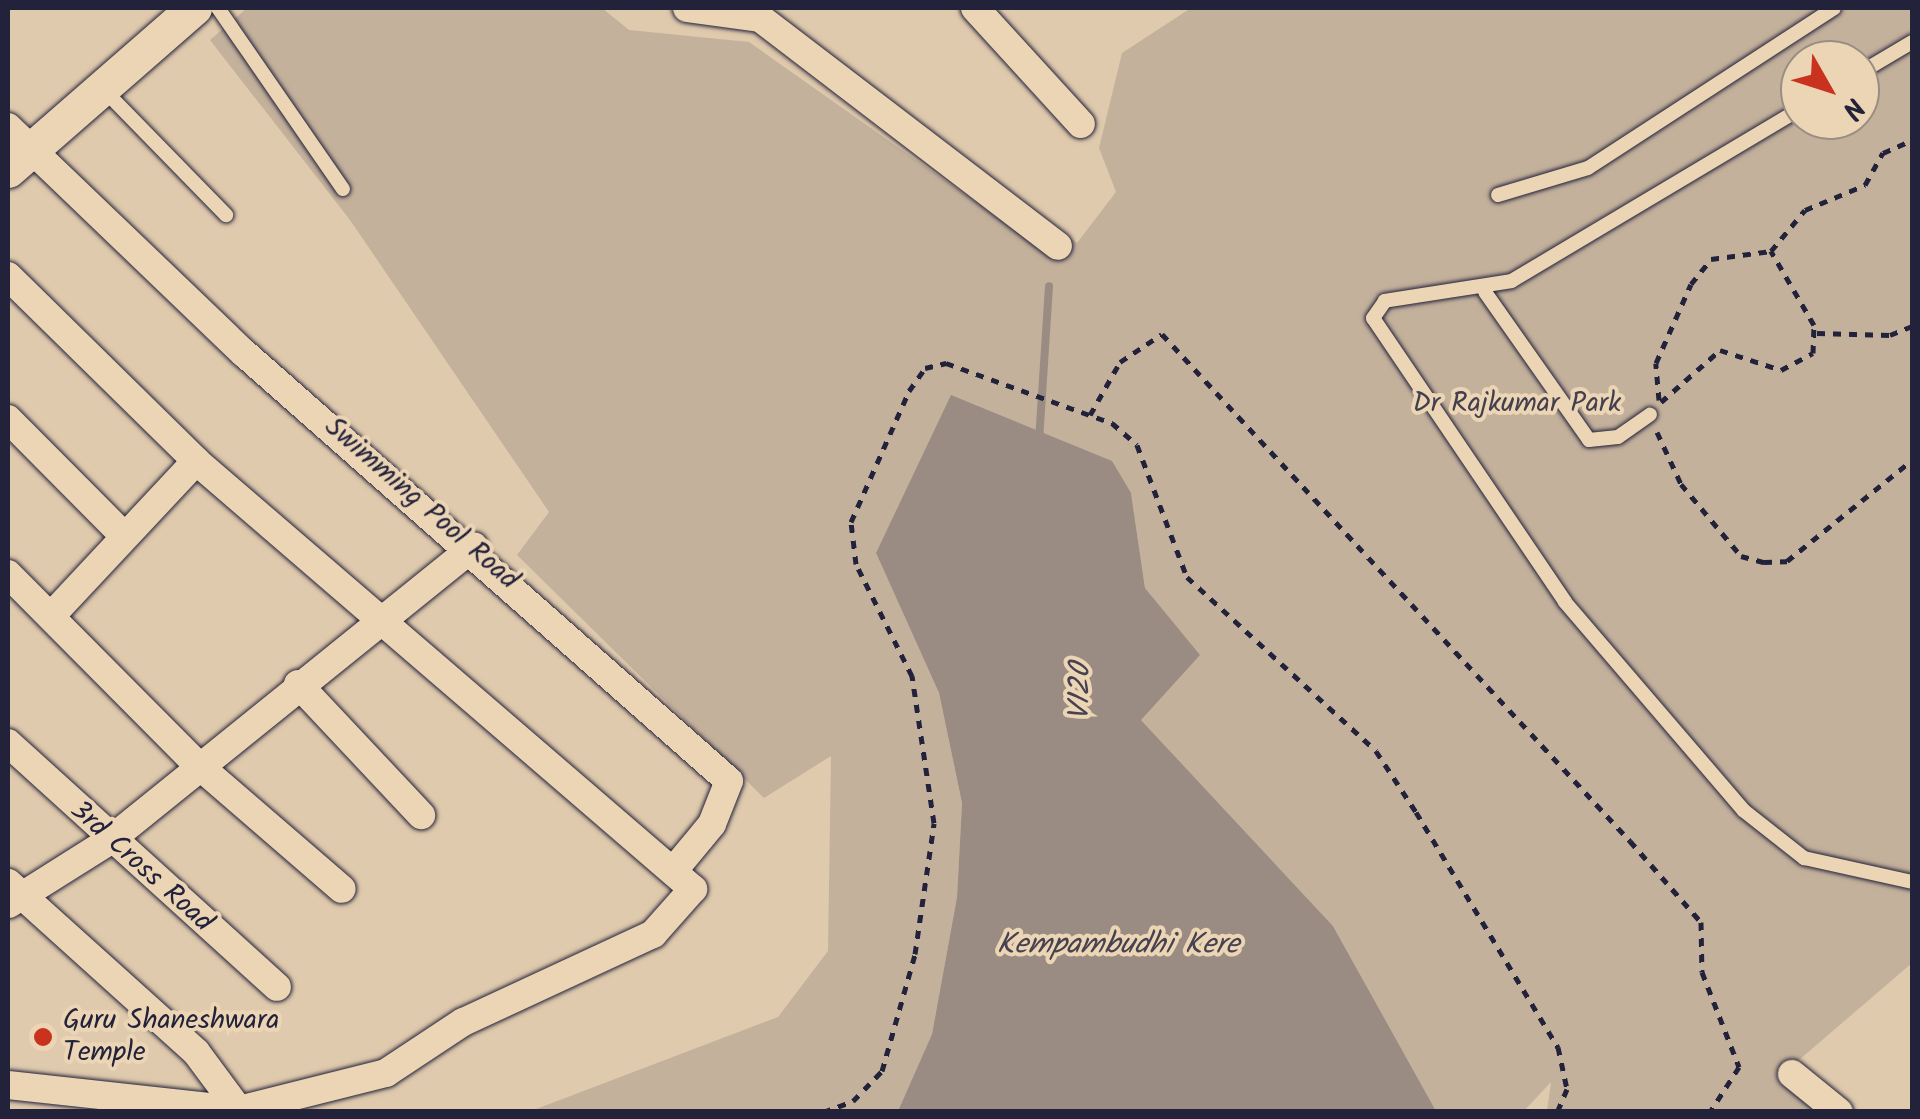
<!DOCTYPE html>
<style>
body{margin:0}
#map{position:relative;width:1920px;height:1119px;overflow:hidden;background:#e0caad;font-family:Kalam,sans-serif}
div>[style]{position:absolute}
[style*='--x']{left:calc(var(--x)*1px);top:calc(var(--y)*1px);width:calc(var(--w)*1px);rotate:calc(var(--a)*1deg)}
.green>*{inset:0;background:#c4b19c}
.water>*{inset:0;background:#9a8c83}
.stream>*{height:8px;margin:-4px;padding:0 4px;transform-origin:4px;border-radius:4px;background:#9a8c83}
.path>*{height:5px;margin-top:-2.5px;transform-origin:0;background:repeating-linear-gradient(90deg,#22223b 0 8px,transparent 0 16px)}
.roads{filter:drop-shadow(0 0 2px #22223b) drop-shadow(0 0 2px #22223b)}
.service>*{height:14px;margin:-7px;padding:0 7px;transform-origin:7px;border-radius:7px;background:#ecd5b4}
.minor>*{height:28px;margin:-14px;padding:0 14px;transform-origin:14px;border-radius:14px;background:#ecd5b4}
.tertiary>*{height:35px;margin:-17.5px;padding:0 17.5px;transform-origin:17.5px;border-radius:17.5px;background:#ecd5b4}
.dots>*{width:28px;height:28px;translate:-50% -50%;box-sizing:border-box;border:5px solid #ecd5b4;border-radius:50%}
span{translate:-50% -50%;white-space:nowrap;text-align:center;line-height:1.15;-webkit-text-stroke:8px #ecd5b4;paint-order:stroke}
.park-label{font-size:28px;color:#423f4e}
.street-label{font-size:28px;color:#22223b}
.poi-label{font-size:28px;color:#22223b}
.left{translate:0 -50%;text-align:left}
.water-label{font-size:30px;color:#464251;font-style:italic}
.frame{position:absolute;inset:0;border:10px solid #22223b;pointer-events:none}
.north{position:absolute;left:1780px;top:40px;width:100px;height:100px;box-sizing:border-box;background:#ecd5b4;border:2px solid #9b8d84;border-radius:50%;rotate:129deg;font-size:28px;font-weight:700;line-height:40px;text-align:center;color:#22223b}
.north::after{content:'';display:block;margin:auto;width:35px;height:45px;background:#c8321e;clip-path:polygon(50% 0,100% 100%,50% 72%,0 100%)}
</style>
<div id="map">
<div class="green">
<i style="clip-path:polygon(evenodd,247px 8px,602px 8px,629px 30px,749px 42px,1004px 222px,1022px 201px,1077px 243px,1116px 192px,1099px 148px,1122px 53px,1191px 8px,1912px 8px,1912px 963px,1778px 1078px,1818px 1111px,1547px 1111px,1551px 1082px,1524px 1111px,1436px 1111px,1333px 926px,1140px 719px,1199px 655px,1145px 588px,1131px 493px,876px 553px,939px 693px,962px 803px,957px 897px,932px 1034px,898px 1111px,531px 1111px,778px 1017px,828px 951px,831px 756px,764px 798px,517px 555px,549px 512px,350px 220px,210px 40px,247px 8px,1800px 60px,1860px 60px,1860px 120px,1800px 120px,1800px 60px)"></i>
</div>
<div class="water">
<i style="clip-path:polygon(951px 395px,1112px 461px,1131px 493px,1145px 588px,1200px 655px,1141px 720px,1333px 926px,1436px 1111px,898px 1111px,932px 1034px,957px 897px,962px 803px,939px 693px,876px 553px)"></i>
</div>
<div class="stream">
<i style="--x:1039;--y:441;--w:155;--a:-86.3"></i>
</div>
<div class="path">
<i style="--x:1817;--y:333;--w:73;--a:1.6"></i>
<i style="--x:1890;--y:335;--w:24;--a:-22"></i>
<i style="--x:1659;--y:400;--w:37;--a:-95"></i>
<i style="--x:1656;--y:363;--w:86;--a:-66.1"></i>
<i style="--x:1691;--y:284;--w:32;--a:-51"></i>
<i style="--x:1711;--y:259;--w:61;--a:-7.6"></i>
<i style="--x:1661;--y:402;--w:79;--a:-41.4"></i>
<i style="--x:1720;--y:350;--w:64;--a:18.2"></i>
<i style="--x:1781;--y:370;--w:36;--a:-28"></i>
<i style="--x:1813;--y:353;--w:28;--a:-88"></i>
<i style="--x:1814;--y:325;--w:86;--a:-120.2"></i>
<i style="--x:1771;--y:251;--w:53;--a:-50.3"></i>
<i style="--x:1805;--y:210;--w:65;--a:-22.6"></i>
<i style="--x:1865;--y:185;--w:37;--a:-61"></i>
<i style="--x:1883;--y:153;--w:32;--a:-24"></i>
<i style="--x:1090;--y:415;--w:61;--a:-60.5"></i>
<i style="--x:1120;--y:362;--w:50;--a:-33.7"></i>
<i style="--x:1162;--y:334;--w:690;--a:47.29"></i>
<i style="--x:1630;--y:841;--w:108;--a:48.8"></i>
<i style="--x:1701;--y:922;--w:50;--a:88.9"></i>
<i style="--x:1702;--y:972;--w:102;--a:68.7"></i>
<i style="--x:1739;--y:1067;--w:54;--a:122.8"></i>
<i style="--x:1657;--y:432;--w:57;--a:65.2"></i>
<i style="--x:1681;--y:484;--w:94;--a:50.2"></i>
<i style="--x:1741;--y:556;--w:24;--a:15"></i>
<i style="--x:1764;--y:562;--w:23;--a:-2"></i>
<i style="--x:1787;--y:561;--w:161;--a:-38.9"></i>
<i style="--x:823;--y:1112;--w:32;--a:-20"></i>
<i style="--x:853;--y:1101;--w:42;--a:-46"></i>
<i style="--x:882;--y:1071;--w:122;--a:-74.2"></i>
<i style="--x:915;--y:954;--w:132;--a:-81.7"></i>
<i style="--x:934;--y:823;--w:149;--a:-98.5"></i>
<i style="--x:912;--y:676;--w:125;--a:-116.6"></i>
<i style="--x:856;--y:564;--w:42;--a:-96.8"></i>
<i style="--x:851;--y:522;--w:143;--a:-66.1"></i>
<i style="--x:909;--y:391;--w:28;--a:-55"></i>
<i style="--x:925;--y:368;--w:22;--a:-13"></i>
<i style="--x:946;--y:363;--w:177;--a:19.9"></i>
<i style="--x:1112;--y:423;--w:33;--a:41"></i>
<i style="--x:1137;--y:445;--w:141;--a:69.3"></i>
<i style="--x:1187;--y:577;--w:257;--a:42.6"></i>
<i style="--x:1376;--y:751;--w:73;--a:56.7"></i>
<i style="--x:1416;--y:812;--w:275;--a:58.9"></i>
<i style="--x:1558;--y:1047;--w:43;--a:77.9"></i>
<i style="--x:1567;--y:1089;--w:25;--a:113"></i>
</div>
<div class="roads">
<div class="service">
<i style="--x:218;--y:8;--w:220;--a:55.4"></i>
<i style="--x:1860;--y:73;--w:61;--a:-30.8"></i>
<i style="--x:104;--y:90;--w:175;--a:45.7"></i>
<i style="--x:1800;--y:109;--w:335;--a:149.2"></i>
<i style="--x:1512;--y:281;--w:129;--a:171.1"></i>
<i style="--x:1385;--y:301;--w:21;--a:125"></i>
<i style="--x:1373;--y:318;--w:343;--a:55.9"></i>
<i style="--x:1565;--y:602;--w:274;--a:49.4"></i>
<i style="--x:1743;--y:810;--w:78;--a:38.2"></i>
<i style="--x:1804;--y:858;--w:111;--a:12.5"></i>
<i style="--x:1498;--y:195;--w:94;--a:-16.7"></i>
<i style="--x:1588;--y:168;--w:293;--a:-33"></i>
<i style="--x:1485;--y:292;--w:181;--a:54.9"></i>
<i style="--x:1589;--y:440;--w:29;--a:-6"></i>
<i style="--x:1618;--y:437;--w:39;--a:-35"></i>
</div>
<div class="minor">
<i style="--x:687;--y:8;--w:74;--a:7.8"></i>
<i style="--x:760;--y:18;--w:375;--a:37.4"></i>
<i style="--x:975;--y:8;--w:157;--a:47.6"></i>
<i style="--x:8;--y:127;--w:328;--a:43.8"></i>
<i style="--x:245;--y:354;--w:645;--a:41.42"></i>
<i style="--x:729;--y:781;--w:46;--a:111.6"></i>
<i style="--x:712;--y:824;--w:60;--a:129.6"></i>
<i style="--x:8;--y:276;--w:264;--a:44.5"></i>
<i style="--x:196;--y:461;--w:656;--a:40.73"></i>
<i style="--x:693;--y:889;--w:60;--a:131.6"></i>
<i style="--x:653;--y:934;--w:209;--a:155.1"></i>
<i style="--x:463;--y:1022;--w:92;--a:146.5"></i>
<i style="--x:386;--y:1073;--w:152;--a:165.9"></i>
<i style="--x:239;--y:1110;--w:72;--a:-126.6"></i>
<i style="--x:196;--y:1052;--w:253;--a:-138"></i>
<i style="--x:8;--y:419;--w:165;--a:45.2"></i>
<i style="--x:8;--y:574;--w:268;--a:45.2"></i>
<i style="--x:197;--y:764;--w:191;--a:40.8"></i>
<i style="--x:52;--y:615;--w:211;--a:-46.9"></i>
<i style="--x:298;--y:684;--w:180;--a:46.8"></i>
<i style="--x:8;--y:743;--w:363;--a:42.2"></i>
<i style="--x:9;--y:904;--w:118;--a:-32.2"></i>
<i style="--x:109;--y:841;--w:469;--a:-38.9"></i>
<i style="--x:1792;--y:1074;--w:60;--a:39"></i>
<i style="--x:8;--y:1085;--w:232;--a:6.2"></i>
</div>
<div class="tertiary">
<i style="--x:8;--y:170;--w:247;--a:-41.1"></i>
</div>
</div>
<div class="dots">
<i style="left:43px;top:1037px;background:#c8321e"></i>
</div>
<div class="park-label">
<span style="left:1517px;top:404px">Dr Rajkumar Park</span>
</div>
<div class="street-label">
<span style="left:421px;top:504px;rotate:41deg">Swimming Pool Road</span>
<span style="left:141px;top:867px;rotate:42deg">3rd Cross Road</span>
</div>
<div class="poi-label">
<span class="left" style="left:63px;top:1037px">Guru Shaneshwara<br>Temple</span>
</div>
<div class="water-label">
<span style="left:1081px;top:692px;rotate:-89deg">V120</span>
<span style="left:1118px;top:945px">Kempambudhi Kere</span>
</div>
<div class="frame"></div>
<div class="north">N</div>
</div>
